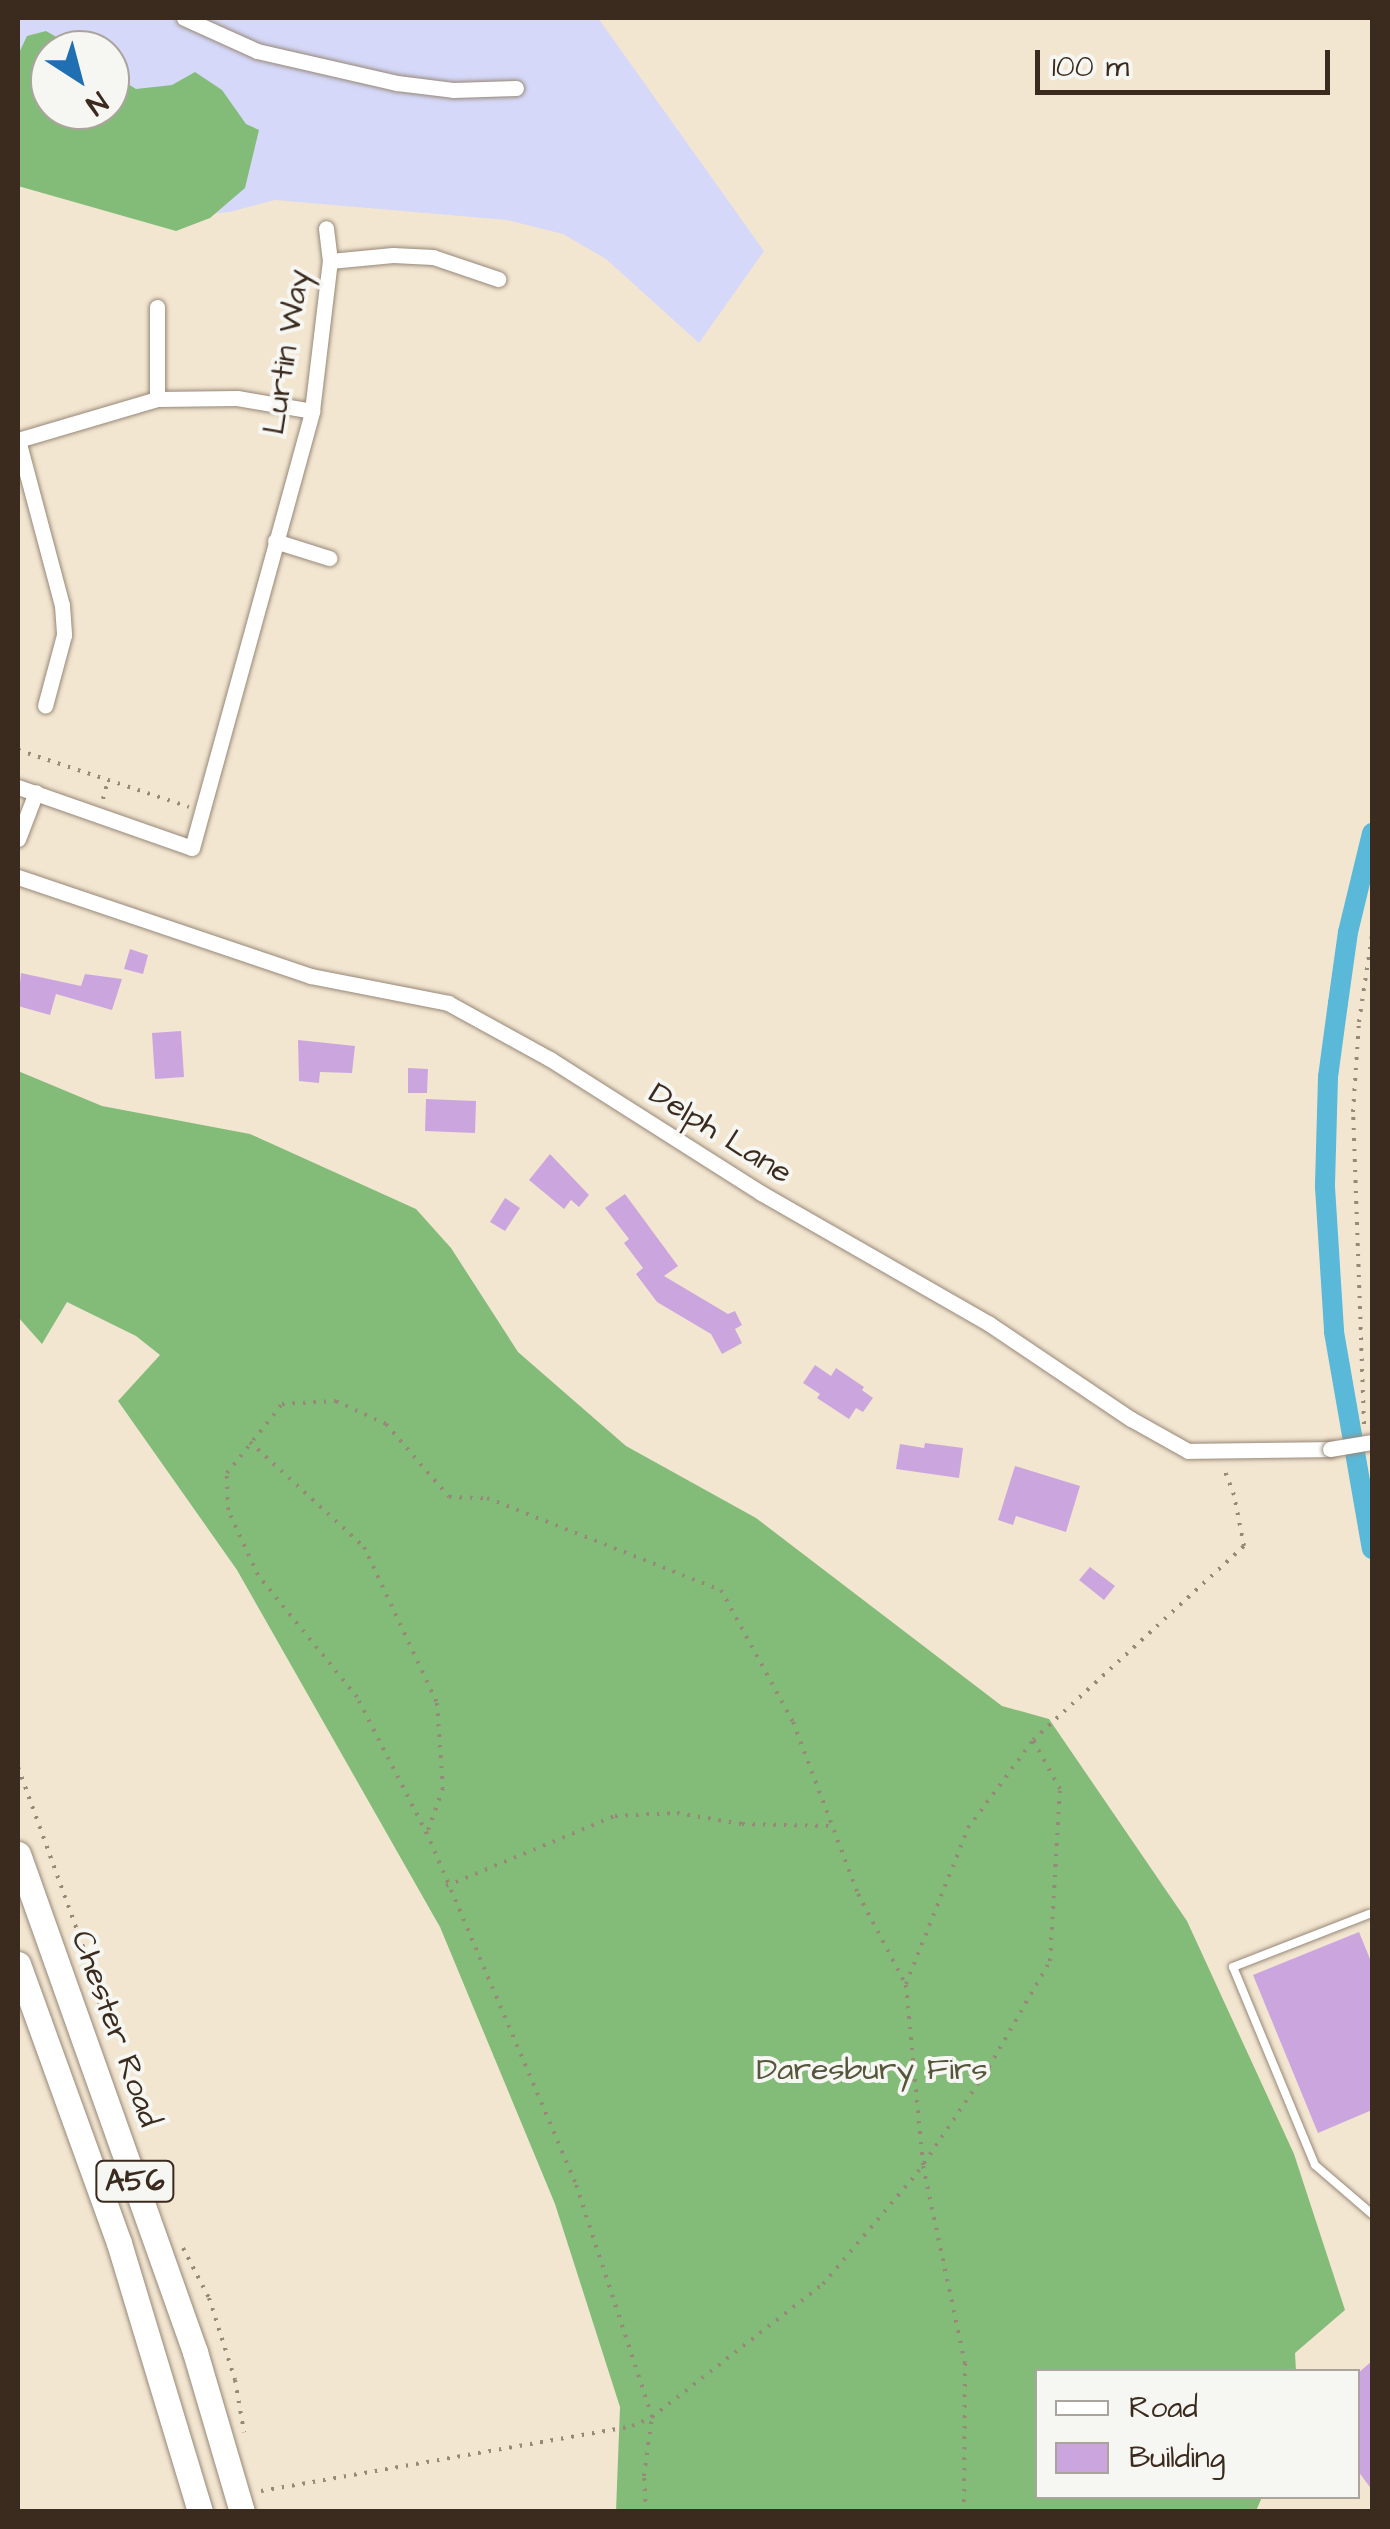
<!DOCTYPE html>
<style>
body{margin:0}
#map{position:relative;width:1390px;height:2529px;overflow:hidden;background:#f3e6d1;font-family:"Architects Daughter",sans-serif}
div>[style]{position:absolute}
[style*='--x']{left:calc(var(--x)*1px);top:calc(var(--y)*1px);width:calc(var(--w)*1px);rotate:calc(var(--a)*1deg)}
.built>*{inset:0;background:#d5d8f9}
.forest>*{inset:0;background:#83bc78}
.canal>*{height:20px;margin:-10px;padding:0 10px;transform-origin:10px;border-radius:10px;background:#5ab8d8}
.building>*{inset:0;background:#cba6de}
.path>*{height:4px;margin-top:-2px;transform-origin:0;background:repeating-linear-gradient(90deg,#978878 0 2.5px,transparent 0 10.5px)}
.roads{filter:drop-shadow(0 0 2px #978878) drop-shadow(0 0 2px #978878)}
.service>*{height:8px;margin:-4px;padding:0 4px;transform-origin:4px;border-radius:4px;background:#fff}
.minor>*{height:15px;margin:-7.5px;padding:0 7.5px;transform-origin:7.5px;border-radius:7.5px;background:#fff}
.trunk>*{height:25px;margin:-12.5px;padding:0 12.5px;transform-origin:12.5px;border-radius:12.5px;background:#fff}
.bridges{filter:drop-shadow(0 0 2px #978878) drop-shadow(0 0 2px #978878)}
.minor-bridge>*{height:15px;margin:-7.5px;padding:0 7.5px;transform-origin:7.5px;border-radius:7.5px;background:#fff}
span{translate:-50% -50%;white-space:nowrap;text-align:center;line-height:1.15;-webkit-text-stroke:8px #f6f6f2;paint-order:stroke}
.shield-label span{padding:2px 8px;background:#f6f6f2;border:2px solid;border-radius:8px;-webkit-text-stroke-width:0}
.shield-label{font-size:30px;color:#3b2a1e;font-weight:700}
.street-label{font-size:32px;color:#3b2a1e}
.park-label{font-size:32px;color:#55563a}
.frame{position:absolute;inset:0;border:20px solid #3b2a1e;pointer-events:none}
.legend{position:absolute;left:1035px;top:2369px;width:325px;height:130px;box-sizing:border-box;background:#f6f6f2;border:2px solid #aba49d;margin:0;padding:12px 18px;list-style:none;font-size:30px;color:#3b2a1e}
.legend li{display:flex;align-items:center;gap:20px;height:50px}
.legend b{width:50px;border:2px solid #aba49d}
.north{position:absolute;left:30px;top:30px;width:100px;height:100px;box-sizing:border-box;background:#f6f6f2;border:2px solid #aba49d;border-radius:50%;rotate:144deg;font-size:28px;font-weight:700;line-height:40px;text-align:center;color:#3b2a1e}
.north::after{content:'';display:block;margin:auto;width:35px;height:45px;background:#1f6fb2;clip-path:polygon(50% 0,100% 100%,50% 72%,0 100%)}
.scale{position:absolute;left:1035px;top:50px;width:295px;height:45px;box-sizing:border-box;border:5px solid #3b2a1e;border-top:0;padding-left:12px;font-size:30px;line-height:35px;white-space:nowrap;color:#3b2a1e;-webkit-text-stroke:8px #f6f6f2;paint-order:stroke}
</style>
<div id="map">
<div class="built">
<i style="clip-path:polygon(evenodd,18px 18px,598px 18px,764px 251px,699px 343px,606px 259px,563px 234px,507px 220px,275px 200px,230px 212px,185px 216px,18px 156px,18px 18px,50px 50px,110px 50px,110px 110px,50px 110px,50px 50px)"></i>
</div>
<div class="forest">
<i style="clip-path:polygon(46px 31px,79px 50px,50px 50px,50px 110px,110px 110px,110px 73px,136px 89px,172px 85px,195px 72px,222px 90px,246px 124px,259px 130px,245px 188px,210px 218px,176px 231px,18px 186px,18px 55px,27px 36px)"></i>
<i style="clip-path:polygon(18px 1071px,102px 1106px,250px 1134px,416px 1209px,451px 1248px,518px 1352px,626px 1446px,756px 1518px,1002px 1706px,1049px 1719px,1187px 1921px,1294px 2154px,1345px 2310px,1295px 2353px,1296px 2371px,1038px 2372px,1038px 2496px,1262px 2497px,1256px 2511px,616px 2511px,620px 2407px,555px 2204px,440px 1927px,237px 1570px,118px 1401px,160px 1355px,136px 1336px,67px 1302px,42px 1344px,18px 1317px)"></i>
</div>
<div class="canal">
<i style="--x:1372;--y:833;--w:102;--a:103.6"></i>
<i style="--x:1348;--y:932;--w:72;--a:98"></i>
<i style="--x:1338;--y:1003;--w:75;--a:97.7"></i>
<i style="--x:1328;--y:1077;--w:110;--a:91.6"></i>
<i style="--x:1325;--y:1187;--w:145;--a:86.4"></i>
<i style="--x:1334;--y:1332;--w:220;--a:80.1"></i>
</div>
<div class="building">
<i style="clip-path:polygon(130px 949px,148px 955px,143px 974px,124px 969px)"></i>
<i style="clip-path:polygon(21px 973px,81px 986px,85px 974px,122px 979px,112px 1010px,56px 994px,50px 1015px,18px 1006px)"></i>
<i style="clip-path:polygon(181px 1031px,184px 1077px,155px 1079px,152px 1033px)"></i>
<i style="clip-path:polygon(298px 1040px,355px 1046px,352px 1073px,320px 1072px,319px 1083px,299px 1081px)"></i>
<i style="clip-path:polygon(408px 1068px,428px 1069px,427px 1093px,408px 1093px)"></i>
<i style="clip-path:polygon(426px 1099px,476px 1101px,475px 1133px,425px 1131px)"></i>
<i style="clip-path:polygon(550px 1154px,589px 1195px,579px 1207px,571px 1200px,564px 1209px,529px 1180px)"></i>
<i style="clip-path:polygon(625px 1194px,678px 1266px,664px 1276px,728px 1314px,735px 1311px,742px 1325px,735px 1329px,742px 1343px,722px 1354px,711px 1334px,657px 1302px,636px 1274px,643px 1268px,624px 1243px,629px 1239px,605px 1208px)"></i>
<i style="clip-path:polygon(505px 1198px,520px 1208px,505px 1231px,490px 1222px)"></i>
<i style="clip-path:polygon(815px 1365px,831px 1376px,836px 1368px,864px 1387px,862px 1390px,873px 1398px,863px 1412px,856px 1408px,849px 1419px,817px 1398px,820px 1394px,803px 1383px)"></i>
<i style="clip-path:polygon(925px 1443px,963px 1448px,959px 1478px,896px 1469px,900px 1444px,924px 1448px)"></i>
<i style="clip-path:polygon(1015px 1466px,1080px 1486px,1066px 1532px,1016px 1516px,1013px 1525px,998px 1520px)"></i>
<i style="clip-path:polygon(1090px 1567px,1115px 1586px,1104px 1600px,1079px 1580px)"></i>
<i style="clip-path:polygon(1359px 1932px,1372px 1964px,1372px 2110px,1318px 2133px,1253px 1975px)"></i>
<i style="clip-path:polygon(1372px 2361px,1372px 2490px,1358px 2471px,1358px 2373px)"></i>
</div>
<div class="path">
<i style="--x:18;--y:750;--w:180;--a:18.4"></i>
<i style="--x:103;--y:799;--w:20;--a:-75"></i>
<i style="--x:1364;--y:1424;--w:312;--a:-92"></i>
<i style="--x:1353;--y:1112;--w:90;--a:-86.2"></i>
<i style="--x:1359;--y:1022;--w:88;--a:-81.5"></i>
<i style="--x:250;--y:1442;--w:155;--a:42.6"></i>
<i style="--x:364;--y:1547;--w:172;--a:64.9"></i>
<i style="--x:437;--y:1703;--w:85;--a:86"></i>
<i style="--x:443;--y:1788;--w:48;--a:109.6"></i>
<i style="--x:18;--y:1767;--w:217;--a:70.1"></i>
<i style="--x:92;--y:1971;--w:63;--a:77.1"></i>
<i style="--x:446;--y:1886;--w:183;--a:-22.5"></i>
<i style="--x:615;--y:1816;--w:62;--a:-2.8"></i>
<i style="--x:677;--y:1813;--w:66;--a:9.6"></i>
<i style="--x:742;--y:1824;--w:88;--a:1.3"></i>
<i style="--x:906;--y:1984;--w:168;--a:-68.3"></i>
<i style="--x:968;--y:1828;--w:109;--a:-53.5"></i>
<i style="--x:1033;--y:1740;--w:287;--a:-42.6"></i>
<i style="--x:1244;--y:1546;--w:52;--a:-101.1"></i>
<i style="--x:1234;--y:1495;--w:30;--a:-111"></i>
<i style="--x:183;--y:2248;--w:56;--a:62.5"></i>
<i style="--x:209;--y:2298;--w:86;--a:72.4"></i>
<i style="--x:235;--y:2380;--w:53;--a:80.2"></i>
<i style="--x:261;--y:2491;--w:377;--a:-9.9"></i>
<i style="--x:632;--y:2426;--w:22;--a:-24"></i>
<i style="--x:652;--y:2417;--w:217;--a:-37.9"></i>
<i style="--x:823;--y:2284;--w:147;--a:-49.7"></i>
<i style="--x:918;--y:2172;--w:127;--a:-55.9"></i>
<i style="--x:989;--y:2067;--w:122;--a:-60.1"></i>
<i style="--x:1050;--y:1961;--w:172;--a:-86.7"></i>
<i style="--x:1060;--y:1789;--w:56;--a:-118.9"></i>
<i style="--x:646;--y:2512;--w:36;--a:-93"></i>
<i style="--x:644;--y:2476;--w:60;--a:-82.3"></i>
<i style="--x:652;--y:2417;--w:247;--a:-108.1"></i>
<i style="--x:575;--y:2182;--w:378;--a:-113"></i>
<i style="--x:427;--y:1834;--w:154;--a:-117.1"></i>
<i style="--x:357;--y:1697;--w:157;--a:-129.1"></i>
<i style="--x:258;--y:1575;--w:72;--a:-114.8"></i>
<i style="--x:228;--y:1510;--w:37;--a:-92"></i>
<i style="--x:227;--y:1473;--w:88;--a:-51.4"></i>
<i style="--x:282;--y:1404;--w:54;--a:-3.2"></i>
<i style="--x:336;--y:1401;--w:55;--a:24.7"></i>
<i style="--x:386;--y:1424;--w:96;--a:49.2"></i>
<i style="--x:449;--y:1497;--w:38;--a:2"></i>
<i style="--x:487;--y:1498;--w:251;--a:21.5"></i>
<i style="--x:721;--y:1590;--w:150;--a:61.4"></i>
<i style="--x:793;--y:1722;--w:184;--a:69.3"></i>
<i style="--x:858;--y:1894;--w:103;--a:62.2"></i>
<i style="--x:906;--y:1985;--w:182;--a:84.6"></i>
<i style="--x:923;--y:2166;--w:201;--a:78"></i>
<i style="--x:965;--y:2363;--w:149;--a:90.4"></i>
</div>
<div class="roads">
<div class="service">
<i style="--x:1369;--y:1914;--w:146;--a:158.7"></i>
<i style="--x:1233;--y:1967;--w:214;--a:67.5"></i>
<i style="--x:1315;--y:2165;--w:75;--a:40.7"></i>
</div>
<div class="minor">
<i style="--x:184;--y:18;--w:80;--a:24.3"></i>
<i style="--x:257;--y:51;--w:144;--a:12.9"></i>
<i style="--x:397;--y:83;--w:56;--a:7.1"></i>
<i style="--x:453;--y:90;--w:63;--a:-1.8"></i>
<i style="--x:330;--y:261;--w:63;--a:-5.4"></i>
<i style="--x:393;--y:255;--w:40;--a:2.9"></i>
<i style="--x:433;--y:257;--w:69;--a:18.7"></i>
<i style="--x:157;--y:307;--w:92;--a:90"></i>
<i style="--x:18;--y:440;--w:145;--a:-16.4"></i>
<i style="--x:157;--y:399;--w:80;--a:-0.7"></i>
<i style="--x:237;--y:398;--w:76;--a:9.8"></i>
<i style="--x:18;--y:440;--w:171;--a:75.1"></i>
<i style="--x:62;--y:605;--w:30;--a:86"></i>
<i style="--x:64;--y:635;--w:73;--a:105"></i>
<i style="--x:275;--y:541;--w:57;--a:17.5"></i>
<i style="--x:18;--y:787;--w:184;--a:19.3"></i>
<i style="--x:192;--y:848;--w:453;--a:-74.6"></i>
<i style="--x:312;--y:411;--w:151;--a:-83.2"></i>
<i style="--x:330;--y:261;--w:33;--a:-97"></i>
<i style="--x:18;--y:839;--w:50;--a:-69"></i>
<i style="--x:18;--y:877;--w:309;--a:18.7"></i>
<i style="--x:311;--y:976;--w:140;--a:11.1"></i>
<i style="--x:448;--y:1003;--w:116;--a:28.8"></i>
<i style="--x:550;--y:1059;--w:250;--a:32.4"></i>
<i style="--x:761;--y:1193;--w:262;--a:29.8"></i>
<i style="--x:988;--y:1323;--w:172;--a:33.9"></i>
<i style="--x:1131;--y:1419;--w:65;--a:29.3"></i>
<i style="--x:1188;--y:1451;--w:142;--a:-0.8"></i>
</div>
<div class="trunk">
<i style="--x:18;--y:1854;--w:529;--a:70.43"></i>
<i style="--x:195;--y:2352;--w:167;--a:73.6"></i>
<i style="--x:18;--y:1964;--w:297;--a:70.1"></i>
<i style="--x:119;--y:2243;--w:281;--a:73.2"></i>
</div>
</div>
<div class="bridges">
<div class="minor-bridge">
<i style="--x:1330;--y:1449;--w:43;--a:-9.5"></i>
</div>
</div>
<div class="shield-label">
<span style="left:135px;top:2181px">A56</span>
</div>
<div class="street-label">
<span style="left:287px;top:352px;rotate:-81deg">Lurtin Way</span>
<span style="left:720px;top:1134px;rotate:32deg">Delph Lane</span>
<span style="left:115px;top:2029px;rotate:70deg">Chester Road</span>
</div>
<div class="park-label">
<span style="left:872px;top:2070px">Daresbury Firs</span>
</div>
<div class="frame"></div>
<ul class="legend">
<li><b style="height:12px;background:#fff"></b>Road</li>
<li><b style="height:28px;background:#cba6de"></b>Building</li>
</ul>
<div class="north">N</div>
<div class="scale">100 m</div>
</div>
